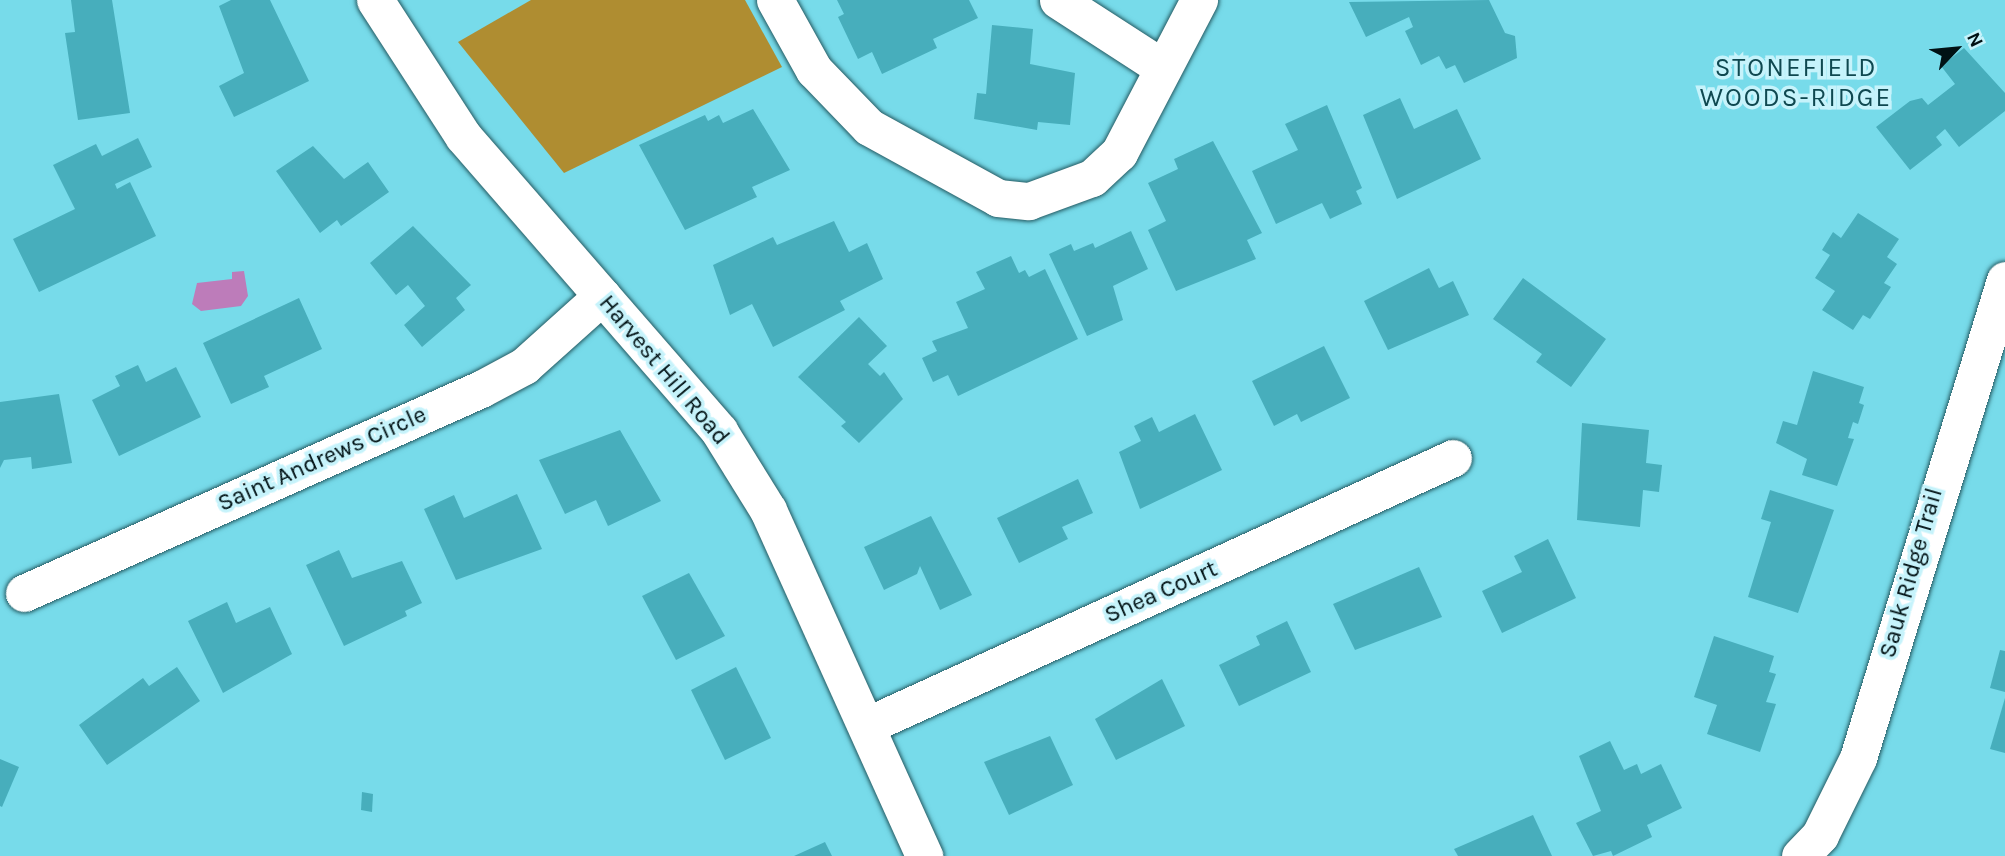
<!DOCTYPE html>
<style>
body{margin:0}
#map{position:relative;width:2005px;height:856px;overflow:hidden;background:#77dbea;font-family:Karla,sans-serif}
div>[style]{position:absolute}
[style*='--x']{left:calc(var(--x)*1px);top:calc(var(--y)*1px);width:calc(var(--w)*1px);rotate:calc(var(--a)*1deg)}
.forest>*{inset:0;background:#af8d31}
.water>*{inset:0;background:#bd7cba}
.building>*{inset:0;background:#47aebc}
.roads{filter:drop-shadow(0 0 2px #255a62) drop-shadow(0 0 2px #255a62)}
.street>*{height:37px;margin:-18.5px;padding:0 18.5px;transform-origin:18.5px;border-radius:18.5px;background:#fff}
span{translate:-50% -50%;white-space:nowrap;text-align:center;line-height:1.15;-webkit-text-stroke:7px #c6f3fb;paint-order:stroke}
.street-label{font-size:24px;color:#001114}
.neighbourhood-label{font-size:26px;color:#0f4850;letter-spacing:2px}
.north{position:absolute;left:1921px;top:14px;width:70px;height:70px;-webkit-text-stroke:5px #c6f3fb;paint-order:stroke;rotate:64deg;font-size:19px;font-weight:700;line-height:28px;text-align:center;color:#001114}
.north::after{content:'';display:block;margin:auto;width:24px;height:32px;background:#001114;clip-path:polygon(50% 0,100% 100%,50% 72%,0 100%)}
</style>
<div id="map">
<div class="forest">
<i style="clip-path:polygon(531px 0,745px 0,782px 67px,564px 173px,458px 42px)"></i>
</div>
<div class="water">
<i style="clip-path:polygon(244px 271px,248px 296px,241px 306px,201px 311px,192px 304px,197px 283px,232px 279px,232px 272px)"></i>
</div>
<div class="building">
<i style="clip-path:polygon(71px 0,112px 0,130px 113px,78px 120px,65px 33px,75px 32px)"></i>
<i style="clip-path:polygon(231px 0,270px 0,309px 81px,234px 117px,219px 86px,244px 73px,219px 6px)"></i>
<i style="clip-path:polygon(837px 0,969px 0,978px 18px,933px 39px,937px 48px,882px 74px,872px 52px,858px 59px,838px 17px,844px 14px)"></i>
<i style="clip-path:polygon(1489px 0,1505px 33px,1515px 36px,1517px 58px,1464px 83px,1455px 65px,1446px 69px,1439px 56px,1421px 65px,1405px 31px,1413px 27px,1409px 17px,1366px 37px,1349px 2px)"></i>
<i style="clip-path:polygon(992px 25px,1033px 29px,1030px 64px,1075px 73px,1070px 125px,1038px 122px,1037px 130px,974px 119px,977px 93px,986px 94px)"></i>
<i style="clip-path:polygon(1964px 48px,2005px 93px,2005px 111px,1959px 147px,1945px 129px,1936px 137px,1942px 145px,1910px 170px,1876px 127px,1910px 101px,1922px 98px,1928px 105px,1955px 84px,1941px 66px)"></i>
<i style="clip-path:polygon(1400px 98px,1414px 129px,1457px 109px,1481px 159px,1397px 199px,1363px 115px)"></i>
<i style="clip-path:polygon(1327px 105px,1362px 188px,1356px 191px,1362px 204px,1330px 219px,1322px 203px,1276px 224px,1252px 171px,1298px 150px,1285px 124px)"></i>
<i style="clip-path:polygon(753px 109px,790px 170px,752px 187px,757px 197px,685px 230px,639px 145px,705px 115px,708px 121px,719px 115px,723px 123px)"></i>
<i style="clip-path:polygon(138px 138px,152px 167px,115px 184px,117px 189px,130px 182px,156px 236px,39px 292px,13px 239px,75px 209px,53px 165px,96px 144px,102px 156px)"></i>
<i style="clip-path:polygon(1213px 141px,1262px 233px,1247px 240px,1256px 259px,1176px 291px,1148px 230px,1166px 221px,1148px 183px,1178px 169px,1174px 159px)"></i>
<i style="clip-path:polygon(313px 146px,344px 179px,368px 162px,389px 192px,341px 226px,337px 220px,320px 233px,276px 171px)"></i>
<i style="clip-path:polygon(1858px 213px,1899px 239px,1887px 257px,1897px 264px,1884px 283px,1891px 287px,1870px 319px,1863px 315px,1853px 330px,1822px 310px,1835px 291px,1815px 278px,1830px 255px,1822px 250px,1833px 232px,1841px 238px)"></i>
<i style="clip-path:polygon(834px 221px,849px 252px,867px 243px,883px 279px,840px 301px,845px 310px,773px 347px,752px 304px,730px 315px,713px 265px,773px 237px,777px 245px)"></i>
<i style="clip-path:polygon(413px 226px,471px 285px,456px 298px,465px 310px,422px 347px,404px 325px,425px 306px,408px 285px,396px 295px,370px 263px)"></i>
<i style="clip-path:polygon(1131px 231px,1148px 269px,1113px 286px,1123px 320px,1087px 336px,1049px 254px,1071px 244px,1074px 251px,1093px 243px,1095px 248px)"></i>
<i style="clip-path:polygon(1011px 256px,1019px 273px,1025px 270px,1029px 277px,1045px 269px,1078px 339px,958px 396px,948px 375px,933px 382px,922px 358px,937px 351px,932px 341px,968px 328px,956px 302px,985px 289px,976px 272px)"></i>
<i style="clip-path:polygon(1429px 268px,1439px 288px,1453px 281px,1469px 315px,1388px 350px,1364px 301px)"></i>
<i style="clip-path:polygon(1523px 278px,1606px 339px,1571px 387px,1536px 362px,1542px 354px,1493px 319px)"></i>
<i style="clip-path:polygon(299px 298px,322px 349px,264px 376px,269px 387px,231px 404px,203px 343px)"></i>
<i style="clip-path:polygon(859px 317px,887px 346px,868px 364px,880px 376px,884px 372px,903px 399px,859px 443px,841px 426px,846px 422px,798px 377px)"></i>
<i style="clip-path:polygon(1324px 346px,1350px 398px,1301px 422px,1297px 414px,1274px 426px,1252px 381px)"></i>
<i style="clip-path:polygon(138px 365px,146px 382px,176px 367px,201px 417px,119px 456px,92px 400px,120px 386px,115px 376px)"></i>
<i style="clip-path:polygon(1813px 371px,1864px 387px,1859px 403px,1864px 405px,1858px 424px,1853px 422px,1848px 438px,1854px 439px,1837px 486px,1802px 475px,1807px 459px,1776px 443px,1783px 421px,1797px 425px)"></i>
<i style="clip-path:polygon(59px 394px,72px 463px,32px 469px,31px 457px,4px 460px,0 468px,0 402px)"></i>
<i style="clip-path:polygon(1195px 414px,1222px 470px,1140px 509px,1119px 452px,1141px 441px,1134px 426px,1152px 417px,1159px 432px)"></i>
<i style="clip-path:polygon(1582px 423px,1649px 430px,1646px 463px,1662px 465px,1659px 492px,1643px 490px,1640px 527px,1577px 520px)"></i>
<i style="clip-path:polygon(620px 430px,661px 501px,608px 526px,596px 500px,565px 514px,539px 460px)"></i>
<i style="clip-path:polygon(1078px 479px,1093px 513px,1062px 527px,1068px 539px,1019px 563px,997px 518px)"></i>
<i style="clip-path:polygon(1770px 490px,1834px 510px,1798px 613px,1748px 597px,1771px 522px,1761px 519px)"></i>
<i style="clip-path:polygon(517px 494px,542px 549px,456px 580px,424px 509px,454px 495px,464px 518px)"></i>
<i style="clip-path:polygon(931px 516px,972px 595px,940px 610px,920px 566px,917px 574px,884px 590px,864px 547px)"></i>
<i style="clip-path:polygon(1548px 539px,1576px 598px,1502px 633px,1482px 591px,1522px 572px,1514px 556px)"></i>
<i style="clip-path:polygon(339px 550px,352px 578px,402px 561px,422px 603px,405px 611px,407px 616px,344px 646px,306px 565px)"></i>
<i style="clip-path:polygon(1419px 567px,1442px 617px,1355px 650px,1333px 604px)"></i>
<i style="clip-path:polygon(689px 573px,725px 636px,676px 660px,642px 596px)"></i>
<i style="clip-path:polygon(227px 602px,236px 623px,270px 607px,292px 654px,223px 693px,188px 621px)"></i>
<i style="clip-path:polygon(1287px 621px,1311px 672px,1239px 706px,1219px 665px,1260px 645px,1256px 636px)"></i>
<i style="clip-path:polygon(1714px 636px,1774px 656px,1769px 672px,1776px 674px,1766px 702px,1776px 704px,1760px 752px,1707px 734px,1717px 705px,1694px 697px)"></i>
<i style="clip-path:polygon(2000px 650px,2005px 651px,2005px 692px,1990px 688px)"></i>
<i style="clip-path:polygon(177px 667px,200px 701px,107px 765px,79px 725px,143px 678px,149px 686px)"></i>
<i style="clip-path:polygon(736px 667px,771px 738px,725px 760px,691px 690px)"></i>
<i style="clip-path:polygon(1162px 679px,1185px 726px,1116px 760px,1095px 719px)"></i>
<i style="clip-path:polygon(2005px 698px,2005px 753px,1990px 749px)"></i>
<i style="clip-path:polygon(1050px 736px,1073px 785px,1009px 815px,984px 762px)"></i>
<i style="clip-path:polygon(1610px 741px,1624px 770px,1637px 764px,1641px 774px,1661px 764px,1682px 808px,1647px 825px,1652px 837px,1613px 856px,1611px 851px,1593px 856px,1576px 823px,1601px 811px,1579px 756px)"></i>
<i style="clip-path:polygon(0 759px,19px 767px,2px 807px,0 806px)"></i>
<i style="clip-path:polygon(362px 792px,373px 794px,372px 812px,361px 810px)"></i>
<i style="clip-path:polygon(1533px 815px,1552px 856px,1458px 856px,1454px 849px)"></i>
<i style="clip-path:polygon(825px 842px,832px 856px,794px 856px)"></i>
</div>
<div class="roads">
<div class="street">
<i style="--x:375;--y:0;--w:162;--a:57.1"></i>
<i style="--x:463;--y:136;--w:391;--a:49"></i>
<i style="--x:719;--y:431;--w:93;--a:58.2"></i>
<i style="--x:768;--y:510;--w:380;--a:65.7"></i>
<i style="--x:775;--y:0;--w:80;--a:60.9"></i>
<i style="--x:814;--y:70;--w:79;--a:46"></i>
<i style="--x:869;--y:127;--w:147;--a:28.8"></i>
<i style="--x:998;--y:198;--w:31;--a:6"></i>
<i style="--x:1029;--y:201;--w:67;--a:-20.1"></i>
<i style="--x:1092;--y:178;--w:37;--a:-43"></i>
<i style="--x:1119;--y:153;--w:173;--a:-62.4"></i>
<i style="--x:1058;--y:0;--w:125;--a:32.9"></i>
<i style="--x:24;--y:593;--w:500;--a:-24.06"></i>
<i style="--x:481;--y:389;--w:49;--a:-28.1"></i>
<i style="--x:524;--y:366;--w:105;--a:-41.9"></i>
<i style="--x:868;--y:725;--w:643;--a:-24.53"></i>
<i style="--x:1800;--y:856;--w:29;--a:-46"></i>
<i style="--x:1820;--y:835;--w:86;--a:-63.7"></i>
<i style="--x:1858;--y:758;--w:500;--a:-72.91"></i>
</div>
</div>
<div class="street-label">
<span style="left:664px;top:370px;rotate:50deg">Harvest Hill Road</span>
<span style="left:322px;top:459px;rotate:-24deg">Saint Andrews Circle</span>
<span style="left:1911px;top:573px;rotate:-74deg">Sauk Ridge Trail</span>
<span style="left:1161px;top:592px;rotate:-24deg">Shea Court</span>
</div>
<div class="neighbourhood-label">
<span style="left:1796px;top:83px">STONEFIELD<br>WOODS-RIDGE</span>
</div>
<div class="north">N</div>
</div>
